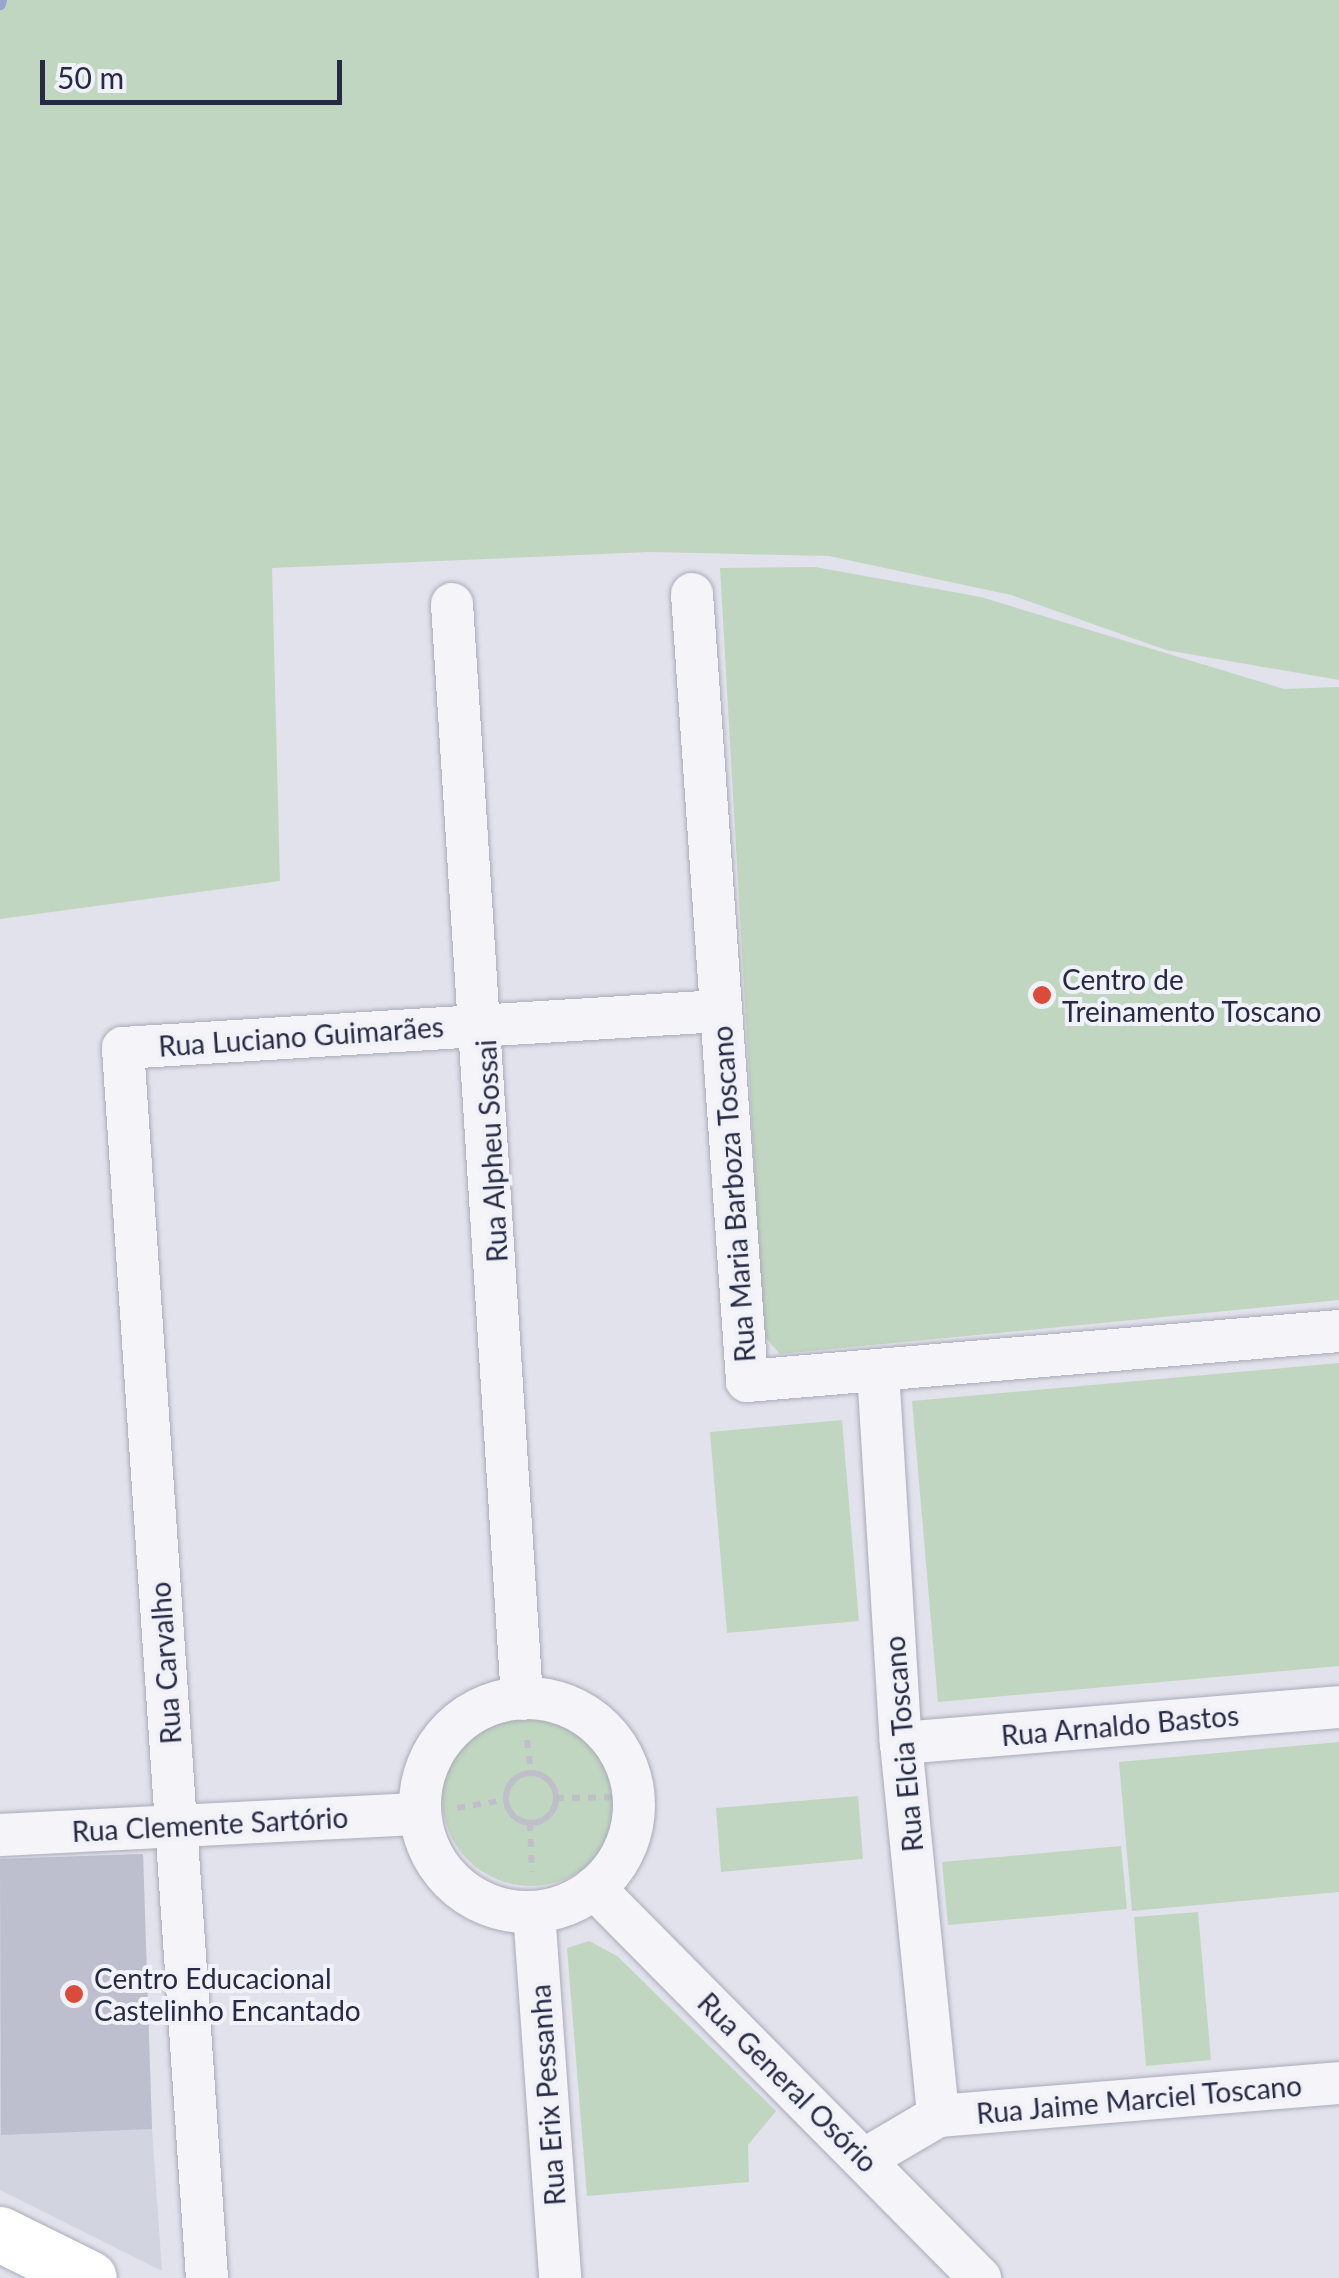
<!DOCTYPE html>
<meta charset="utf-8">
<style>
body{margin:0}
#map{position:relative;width:1339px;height:2278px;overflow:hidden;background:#e1e2eb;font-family:Lato,sans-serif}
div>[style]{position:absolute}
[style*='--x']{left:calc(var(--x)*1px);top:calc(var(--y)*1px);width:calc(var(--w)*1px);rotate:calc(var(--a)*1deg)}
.built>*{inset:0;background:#d2d4e0}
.green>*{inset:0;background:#c1d6c1}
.round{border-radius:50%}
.stream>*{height:12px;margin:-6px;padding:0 6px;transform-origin:6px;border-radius:6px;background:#98a5ce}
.building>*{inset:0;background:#bdbfce}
.path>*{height:6px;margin-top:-3px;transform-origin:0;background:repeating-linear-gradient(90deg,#bfbfca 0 8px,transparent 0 16px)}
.path>.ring{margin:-3px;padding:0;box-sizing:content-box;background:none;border:6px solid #bfbfca;border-radius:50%}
.roads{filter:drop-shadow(0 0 2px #a9abb9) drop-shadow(0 0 2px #a9abb9)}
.street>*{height:42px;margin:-21px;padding:0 21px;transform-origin:21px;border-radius:21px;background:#f4f4f9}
.street>.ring{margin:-21px;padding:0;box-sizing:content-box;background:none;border:42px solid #f4f4f9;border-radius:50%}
.secondary>*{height:55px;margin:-27.5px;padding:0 27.5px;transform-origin:27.5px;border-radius:27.5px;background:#fff}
.dots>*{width:28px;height:28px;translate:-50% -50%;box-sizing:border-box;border:5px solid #f0f2f8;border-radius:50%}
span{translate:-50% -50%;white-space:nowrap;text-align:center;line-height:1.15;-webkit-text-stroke:8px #f0f2f8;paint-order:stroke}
.poi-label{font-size:28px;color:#272a44}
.left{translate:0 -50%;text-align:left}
.street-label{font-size:28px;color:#272a44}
.scale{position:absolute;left:40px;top:60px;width:302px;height:45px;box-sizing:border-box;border:5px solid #272a44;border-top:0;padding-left:12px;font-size:30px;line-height:35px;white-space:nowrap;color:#272a44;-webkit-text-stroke:8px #f0f2f8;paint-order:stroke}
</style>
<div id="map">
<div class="built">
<i style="clip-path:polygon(143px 1854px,152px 2129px,162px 2271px,0 2190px,0 1859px)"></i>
</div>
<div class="green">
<i style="clip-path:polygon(0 0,1339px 0,1339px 680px,1166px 650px,1011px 595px,829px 556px,649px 552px,272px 568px,280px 881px,0 919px)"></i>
<i style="clip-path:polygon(815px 567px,981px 597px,1284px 689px,1339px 687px,1339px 1300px,780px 1354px,764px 1336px,720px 568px)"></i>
<i style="clip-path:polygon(1339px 1363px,1339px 1666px,938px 1702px,912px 1401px)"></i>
<i style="clip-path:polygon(842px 1420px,859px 1621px,727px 1633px,710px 1432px)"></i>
<i class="round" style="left:442px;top:1708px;width:178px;height:178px"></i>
<i style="clip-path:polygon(1339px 1742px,1339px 1892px,1132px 1911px,1119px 1762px)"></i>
<i style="clip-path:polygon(858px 1796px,863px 1859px,721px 1872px,716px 1808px)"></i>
<i style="clip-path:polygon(1121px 1846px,1127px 1909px,948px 1925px,942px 1862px)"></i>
<i style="clip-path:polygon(1198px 1912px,1211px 2060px,1146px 2066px,1134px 1917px)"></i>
<i style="clip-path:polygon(589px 1941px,617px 1956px,776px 2111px,748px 2145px,749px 2182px,587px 2196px,567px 1948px)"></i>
</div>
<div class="stream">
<i style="--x:0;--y:4;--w:4;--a:-76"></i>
</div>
<div class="building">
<i style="clip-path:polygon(143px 1854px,152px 2129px,1px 2135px,0 1859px)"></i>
</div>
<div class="path">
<i style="--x:527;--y:1740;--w:33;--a:83"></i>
<i class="ring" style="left:506px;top:1773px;width:44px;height:44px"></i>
<i style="--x:556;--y:1798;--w:78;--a:-0.7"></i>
<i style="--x:457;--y:1808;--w:49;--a:-9.5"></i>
<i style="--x:530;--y:1823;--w:49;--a:87.7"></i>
</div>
<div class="roads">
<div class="street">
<i style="--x:692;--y:594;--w:789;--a:86"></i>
<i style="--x:747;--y:1381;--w:594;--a:-4.83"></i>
<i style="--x:452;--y:604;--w:1097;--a:86.34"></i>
<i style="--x:878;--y:1371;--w:373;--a:86.5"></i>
<i style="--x:901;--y:1743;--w:375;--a:84.3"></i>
<i class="ring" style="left:420px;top:1698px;width:172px;height:172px"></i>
<i style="--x:901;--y:1743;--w:439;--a:-4.7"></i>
<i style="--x:0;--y:1835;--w:420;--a:-2.9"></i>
<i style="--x:594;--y:1888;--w:549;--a:45.3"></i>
<i style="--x:534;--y:1912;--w:367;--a:85.9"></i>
<i style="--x:865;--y:2159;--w:85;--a:-30.5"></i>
<i style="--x:938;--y:2116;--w:402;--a:-4.7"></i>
<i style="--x:207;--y:2278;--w:1233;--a:-93.91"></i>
<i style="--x:123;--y:1048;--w:597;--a:-3.55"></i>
</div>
<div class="secondary">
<i style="--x:0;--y:2234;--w:99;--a:26.3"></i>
</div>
</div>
<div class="dots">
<i style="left:1042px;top:995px;background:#db4b3a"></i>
<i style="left:74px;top:1994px;background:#db4b3a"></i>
</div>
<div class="poi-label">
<span class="left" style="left:1062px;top:995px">Centro de<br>Treinamento Toscano</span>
<span class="left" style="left:94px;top:1994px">Centro Educacional<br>Castelinho Encantado</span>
</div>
<div class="street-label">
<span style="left:301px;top:1036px;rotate:-4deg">Rua Luciano Guimarães</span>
<span style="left:491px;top:1151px;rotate:-93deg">Rua Alpheu Sossai</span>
<span style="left:733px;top:1194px;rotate:-94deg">Rua Maria Barboza Toscano</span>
<span style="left:165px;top:1663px;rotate:-94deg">Rua Carvalho</span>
<span style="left:1120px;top:1725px;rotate:-5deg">Rua Arnaldo Bastos</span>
<span style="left:903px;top:1744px;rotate:-95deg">Rua Elcia Toscano</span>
<span style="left:210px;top:1824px;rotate:-3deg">Rua Clemente Sartório</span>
<span style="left:788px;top:2082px;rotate:45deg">Rua General Osório</span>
<span style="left:547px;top:2095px;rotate:-94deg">Rua Erix Pessanha</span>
<span style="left:1139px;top:2099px;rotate:-5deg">Rua Jaime Marciel Toscano</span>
</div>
<div class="scale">50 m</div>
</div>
